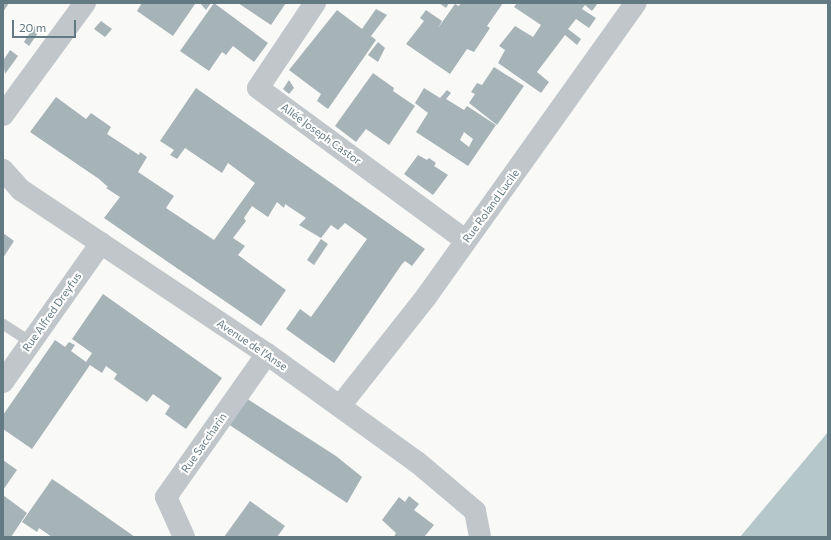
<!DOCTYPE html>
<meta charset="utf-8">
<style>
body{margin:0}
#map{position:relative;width:831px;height:540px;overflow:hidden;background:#f9f9f7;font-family:Commissioner,sans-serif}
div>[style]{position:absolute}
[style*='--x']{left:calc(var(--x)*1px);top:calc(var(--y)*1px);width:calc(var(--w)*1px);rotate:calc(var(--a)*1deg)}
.water>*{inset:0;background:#b6c7c9}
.building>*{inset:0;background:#a6b3b7}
.lane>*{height:11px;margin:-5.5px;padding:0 5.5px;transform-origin:5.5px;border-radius:5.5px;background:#c0c6c9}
.street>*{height:22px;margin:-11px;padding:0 11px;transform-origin:11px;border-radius:11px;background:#c0c6c9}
span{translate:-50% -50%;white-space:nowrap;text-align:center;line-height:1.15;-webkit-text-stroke:4px #fff;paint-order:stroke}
.street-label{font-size:11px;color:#637a83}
.frame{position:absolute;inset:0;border:4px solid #637a83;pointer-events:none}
.scale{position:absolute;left:12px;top:20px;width:64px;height:18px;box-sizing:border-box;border:2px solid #637a83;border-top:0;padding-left:5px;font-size:12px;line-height:14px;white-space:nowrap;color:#637a83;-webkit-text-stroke:3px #fff;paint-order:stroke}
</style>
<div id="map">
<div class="water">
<i style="clip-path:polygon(828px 432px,828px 537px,740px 537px)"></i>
</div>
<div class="building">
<i style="clip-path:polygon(3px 3px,9px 3px,3px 12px)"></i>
<i style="clip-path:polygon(142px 3px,194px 3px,195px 4px,173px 36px,137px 11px)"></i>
<i style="clip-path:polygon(200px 3px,211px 3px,206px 10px)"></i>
<i style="clip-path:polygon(214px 3px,268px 43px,254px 62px,233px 46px,226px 55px,222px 52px,209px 71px,180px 51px)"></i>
<i style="clip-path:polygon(238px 3px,286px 3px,271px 25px)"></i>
<i style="clip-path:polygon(439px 3px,449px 3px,446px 8px)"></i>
<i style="clip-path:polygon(461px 3px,503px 3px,487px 26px,490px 28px,474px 52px,467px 49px,450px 74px,406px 44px,424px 21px,420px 18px,426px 10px,442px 21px,438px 28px,455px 4px,459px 6px)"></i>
<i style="clip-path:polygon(517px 3px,598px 3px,592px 11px,585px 5px,582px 9px,596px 18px,589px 28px,576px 19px,568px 29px,581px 39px,577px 45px,565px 35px,537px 72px,549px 82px,541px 93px,498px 63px,505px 50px,499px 46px,515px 26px,533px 37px,541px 25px,514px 7px)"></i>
<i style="clip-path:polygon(376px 9px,387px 15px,371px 36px,376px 40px,328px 109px,317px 101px,321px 94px,289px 70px,337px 10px,362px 29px)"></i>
<i style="clip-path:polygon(101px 21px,112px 29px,105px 37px,94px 29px)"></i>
<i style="clip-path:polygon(34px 26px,40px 30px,29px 46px,24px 42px)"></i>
<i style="clip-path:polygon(378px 42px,385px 48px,378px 62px,368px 55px)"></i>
<i style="clip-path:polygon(10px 50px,18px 56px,5px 74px,3px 61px)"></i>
<i style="clip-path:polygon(494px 67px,524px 86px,497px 125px,469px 103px,475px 94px,471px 92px,477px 83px,482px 85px)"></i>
<i style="clip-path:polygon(373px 73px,394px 88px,393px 91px,415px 106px,389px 145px,366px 129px,356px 142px,335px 126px)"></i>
<i style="clip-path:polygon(289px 80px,294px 88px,289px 94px,283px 89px)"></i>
<i style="clip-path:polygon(196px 88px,425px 249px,412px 266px,405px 261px,402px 264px,334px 363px,286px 329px,300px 309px,311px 317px,367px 239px,345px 223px,338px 230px,331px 225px,321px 238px,299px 225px,306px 218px,285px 204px,284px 208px,277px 202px,268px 217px,252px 206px,244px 218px,246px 221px,233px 238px,245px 246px,238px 255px,286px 290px,261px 326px,104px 218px,120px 197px,106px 188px,108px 187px,99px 179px,30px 132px,56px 97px,86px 119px,91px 113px,111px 127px,107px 134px,139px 155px,140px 152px,147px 157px,138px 172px,174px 196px,166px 208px,214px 240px,255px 183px,228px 163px,222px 173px,185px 148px,177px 159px,170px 155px,174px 150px,160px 141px)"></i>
<i style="clip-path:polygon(evenodd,424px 88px,440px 98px,447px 90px,451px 93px,446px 99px,464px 110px,467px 106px,496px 125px,468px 166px,416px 132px,428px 113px,415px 103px,424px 88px,464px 132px,473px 139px,469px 147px,460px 140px,464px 132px)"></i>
<i style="clip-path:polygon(418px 155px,427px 160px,429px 158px,436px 163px,434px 166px,448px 175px,433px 195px,404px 174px)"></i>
<i style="clip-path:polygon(3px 233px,14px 241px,3px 258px)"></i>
<i style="clip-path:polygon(321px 239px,328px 244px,314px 265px,307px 260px)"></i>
<i style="clip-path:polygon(103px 294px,222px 378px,186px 429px,165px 414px,170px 406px,153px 394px,147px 402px,114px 379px,117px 374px,106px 366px,102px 373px,90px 365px,32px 449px,3px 429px,3px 415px,55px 340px,65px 347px,69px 342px,75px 345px,71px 351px,86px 362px,92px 353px,72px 339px)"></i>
<i style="clip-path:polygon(246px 398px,336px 456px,362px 477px,347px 503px,228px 424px)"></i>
<i style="clip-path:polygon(3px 460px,17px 470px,3px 490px)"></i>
<i style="clip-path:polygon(52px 479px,61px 485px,135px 537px,52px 537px,39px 528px,37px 532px,22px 522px)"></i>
<i style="clip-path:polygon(3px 495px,27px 513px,11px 537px,3px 537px)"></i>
<i style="clip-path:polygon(409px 496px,419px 504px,414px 510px,434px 525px,424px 537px,394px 537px,396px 533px,382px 520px,399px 497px,405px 502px)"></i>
<i style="clip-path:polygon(250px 501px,285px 526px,277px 537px,224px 537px)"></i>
</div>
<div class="lane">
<i style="--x:3;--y:324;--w:33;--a:33"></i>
</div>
<div class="street">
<i style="--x:315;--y:3;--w:102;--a:123.8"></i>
<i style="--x:258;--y:88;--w:258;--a:36.3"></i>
<i style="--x:3;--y:115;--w:139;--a:-53.8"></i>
<i style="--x:3;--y:170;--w:27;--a:48"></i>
<i style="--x:21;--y:190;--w:296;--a:33.7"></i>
<i style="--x:267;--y:354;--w:185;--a:35.8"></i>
<i style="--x:417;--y:462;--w:76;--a:40.2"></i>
<i style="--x:475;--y:511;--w:26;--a:79"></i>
<i style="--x:3;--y:382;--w:170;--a:-54.8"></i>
<i style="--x:340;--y:406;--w:139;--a:-51.7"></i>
<i style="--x:426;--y:297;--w:361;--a:-54.5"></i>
<i style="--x:184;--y:537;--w:44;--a:-114.2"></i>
<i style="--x:166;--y:497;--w:175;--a:-54.8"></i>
</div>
<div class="street-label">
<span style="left:321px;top:134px;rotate:36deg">Allée Joseph Castor</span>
<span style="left:491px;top:206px;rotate:-54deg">Rue Roland Lucile</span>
<span style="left:52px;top:312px;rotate:-55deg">Rue Alfred Dreyfus</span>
<span style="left:252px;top:345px;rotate:34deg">Avenue de l'Anse</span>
<span style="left:204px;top:443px;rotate:-55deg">Rue Saccharin</span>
</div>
<div class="frame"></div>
<div class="scale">20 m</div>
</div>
